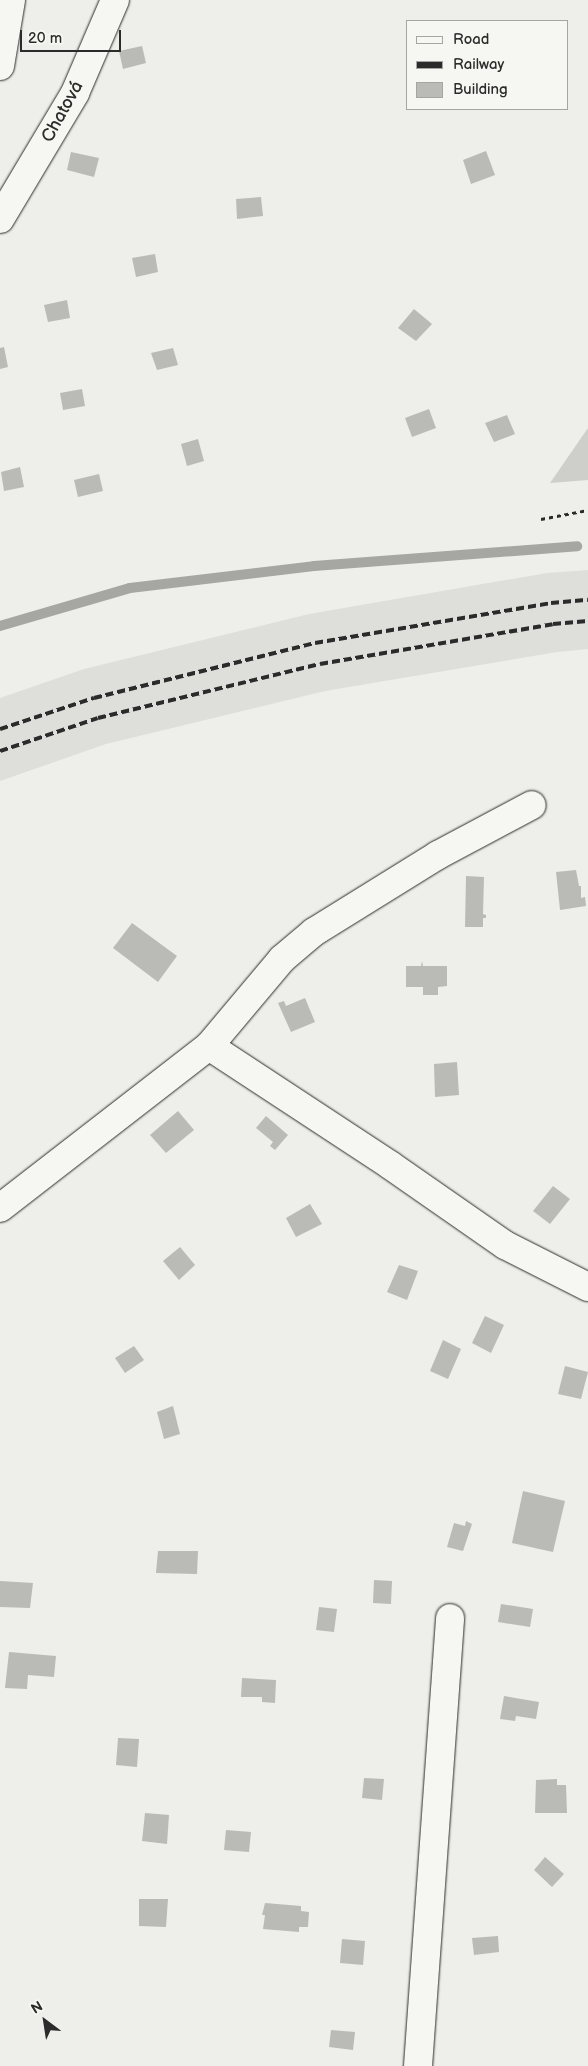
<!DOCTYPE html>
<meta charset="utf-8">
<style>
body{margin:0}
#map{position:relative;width:588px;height:2066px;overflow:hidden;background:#eeeeea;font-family:"Balsamiq Sans",sans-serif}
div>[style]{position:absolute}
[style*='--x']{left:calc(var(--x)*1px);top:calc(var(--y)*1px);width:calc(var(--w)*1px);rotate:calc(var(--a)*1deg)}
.built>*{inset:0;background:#dededb}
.green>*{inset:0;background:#cececa}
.stream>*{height:10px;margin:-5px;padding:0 5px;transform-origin:5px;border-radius:5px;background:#a6a6a3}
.building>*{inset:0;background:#babab7}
.path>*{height:3px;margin-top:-1.5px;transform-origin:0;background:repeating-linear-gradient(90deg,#2b2b2b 0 4px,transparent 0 8px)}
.roads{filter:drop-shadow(0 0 1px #2b2b2b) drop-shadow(0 0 1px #2b2b2b)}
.minor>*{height:28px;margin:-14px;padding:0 14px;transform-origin:14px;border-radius:14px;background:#f6f6f2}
.rail>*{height:4px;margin-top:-2px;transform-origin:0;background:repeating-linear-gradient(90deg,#2b2b2b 0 8px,transparent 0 12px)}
span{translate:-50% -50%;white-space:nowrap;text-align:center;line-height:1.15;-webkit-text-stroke:4.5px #f6f6f2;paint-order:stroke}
.street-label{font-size:18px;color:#2b2b2b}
.legend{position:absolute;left:406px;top:20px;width:162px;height:90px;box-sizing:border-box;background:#f6f6f2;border:1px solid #a5a5a2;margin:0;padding:6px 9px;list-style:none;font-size:15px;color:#2b2b2b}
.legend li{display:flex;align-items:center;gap:10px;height:25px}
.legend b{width:25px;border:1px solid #a5a5a2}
.north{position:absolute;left:20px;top:1996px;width:50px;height:50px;-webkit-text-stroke:4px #f6f6f2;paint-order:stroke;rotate:329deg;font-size:14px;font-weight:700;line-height:20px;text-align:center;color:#2b2b2b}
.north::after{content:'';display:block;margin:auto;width:18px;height:22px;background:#2b2b2b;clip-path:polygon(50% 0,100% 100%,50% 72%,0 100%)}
.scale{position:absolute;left:20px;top:30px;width:101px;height:22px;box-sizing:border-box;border:2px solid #2b2b2b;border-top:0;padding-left:6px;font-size:15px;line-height:18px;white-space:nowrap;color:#2b2b2b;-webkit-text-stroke:4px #f6f6f2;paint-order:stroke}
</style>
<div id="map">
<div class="built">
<i style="clip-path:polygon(588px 570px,588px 649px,557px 652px,325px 691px,106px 744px,0 781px,0 698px,84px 669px,309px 614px,547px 573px)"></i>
</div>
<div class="green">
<i style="clip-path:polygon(588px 428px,588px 480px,550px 483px)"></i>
</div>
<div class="stream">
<i style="--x:0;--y:626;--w:135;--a:-16.3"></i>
<i style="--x:130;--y:588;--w:185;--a:-6.8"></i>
<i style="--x:314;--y:566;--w:264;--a:-4.3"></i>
</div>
<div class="building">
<i style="clip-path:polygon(142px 46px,146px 63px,123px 69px,119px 51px)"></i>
<i style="clip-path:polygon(486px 151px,495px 175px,471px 184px,463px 160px)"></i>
<i style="clip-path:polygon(71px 152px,99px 158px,94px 177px,67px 170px)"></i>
<i style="clip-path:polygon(261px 197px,263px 216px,237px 219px,236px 199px)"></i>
<i style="clip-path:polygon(155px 254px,158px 272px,136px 277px,132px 258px)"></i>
<i style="clip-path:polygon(67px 300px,70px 318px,48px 322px,44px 305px)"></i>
<i style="clip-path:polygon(414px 309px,432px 324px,416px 341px,398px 328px)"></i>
<i style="clip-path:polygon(4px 347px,8px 367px,0 369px,0 348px)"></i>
<i style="clip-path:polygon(173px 348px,178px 365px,157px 370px,151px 353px)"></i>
<i style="clip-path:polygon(82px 389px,85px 406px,63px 410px,60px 393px)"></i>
<i style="clip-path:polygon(429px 409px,436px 428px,412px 437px,405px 418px)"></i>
<i style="clip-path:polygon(507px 415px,515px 434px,494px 442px,485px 423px)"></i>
<i style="clip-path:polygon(198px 439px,204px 461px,187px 466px,181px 444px)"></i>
<i style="clip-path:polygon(20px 467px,24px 487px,4px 491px,1px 472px)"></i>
<i style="clip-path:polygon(99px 474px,103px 491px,78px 497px,74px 480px)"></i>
<i style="clip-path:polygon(576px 870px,579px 886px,581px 886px,581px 898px,585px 897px,586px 906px,560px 910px,556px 872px)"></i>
<i style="clip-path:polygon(466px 876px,484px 877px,483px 914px,486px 915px,486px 918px,483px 918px,483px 927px,465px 927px)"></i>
<i style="clip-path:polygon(132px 923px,177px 956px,158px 982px,113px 948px)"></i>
<i style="clip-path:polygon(422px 961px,423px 966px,447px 966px,447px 986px,438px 987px,438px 995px,423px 995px,423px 987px,406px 987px,406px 966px,421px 966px)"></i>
<i style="clip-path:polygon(305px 998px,315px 1022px,291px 1032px,278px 1003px,284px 1001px,286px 1006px)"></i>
<i style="clip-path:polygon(457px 1062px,459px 1095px,435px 1097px,434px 1064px)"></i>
<i style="clip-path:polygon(178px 1111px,194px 1130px,166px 1153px,150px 1135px)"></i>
<i style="clip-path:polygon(266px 1116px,288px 1135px,275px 1150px,270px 1146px,273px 1142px,256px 1128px)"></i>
<i style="clip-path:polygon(553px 1186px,570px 1199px,550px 1224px,533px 1211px)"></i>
<i style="clip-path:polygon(310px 1204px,322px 1224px,296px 1237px,286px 1218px)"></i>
<i style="clip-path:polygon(180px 1247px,195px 1265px,179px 1280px,163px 1261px)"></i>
<i style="clip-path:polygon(399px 1265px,418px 1271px,407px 1300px,387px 1292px)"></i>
<i style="clip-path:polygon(485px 1316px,504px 1325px,491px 1353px,472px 1343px)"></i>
<i style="clip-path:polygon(443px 1340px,461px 1349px,448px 1379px,430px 1371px)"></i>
<i style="clip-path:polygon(134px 1346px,144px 1360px,125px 1373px,115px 1358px)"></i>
<i style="clip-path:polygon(565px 1366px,588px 1372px,581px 1399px,558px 1394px)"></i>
<i style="clip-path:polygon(173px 1406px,180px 1434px,164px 1439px,157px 1412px)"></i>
<i style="clip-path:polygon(523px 1491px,565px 1501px,553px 1552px,512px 1543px)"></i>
<i style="clip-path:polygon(466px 1521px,472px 1524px,463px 1551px,447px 1547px,454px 1523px,465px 1526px)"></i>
<i style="clip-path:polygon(158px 1551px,198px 1551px,197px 1574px,156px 1573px)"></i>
<i style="clip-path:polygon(374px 1580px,392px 1581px,391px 1604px,373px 1603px)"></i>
<i style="clip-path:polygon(0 1581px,33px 1583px,30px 1608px,0 1607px)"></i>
<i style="clip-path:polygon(501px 1604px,533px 1609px,530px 1627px,498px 1622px)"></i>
<i style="clip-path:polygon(319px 1607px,337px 1609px,334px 1632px,316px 1630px)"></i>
<i style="clip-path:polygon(9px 1652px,56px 1656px,54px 1677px,28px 1675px,27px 1689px,5px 1688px)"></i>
<i style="clip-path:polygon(242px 1678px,276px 1680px,275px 1703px,262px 1702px,262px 1697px,241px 1697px)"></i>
<i style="clip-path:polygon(504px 1696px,539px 1702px,536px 1719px,516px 1716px,515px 1721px,500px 1719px)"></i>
<i style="clip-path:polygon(118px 1738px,139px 1739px,137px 1767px,116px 1765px)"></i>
<i style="clip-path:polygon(364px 1778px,384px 1779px,382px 1800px,362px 1798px)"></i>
<i style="clip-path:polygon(557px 1779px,557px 1785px,566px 1785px,567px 1813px,535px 1813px,536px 1780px)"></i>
<i style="clip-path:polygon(145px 1813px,169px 1815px,167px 1844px,142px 1841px)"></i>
<i style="clip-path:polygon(226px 1830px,251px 1832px,249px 1852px,224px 1850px)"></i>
<i style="clip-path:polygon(545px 1857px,564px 1874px,552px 1887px,534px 1870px)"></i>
<i style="clip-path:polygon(139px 1899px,168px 1899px,166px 1927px,139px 1926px)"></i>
<i style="clip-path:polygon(265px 1903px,301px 1906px,301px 1911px,309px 1912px,308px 1927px,299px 1927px,299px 1932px,263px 1929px,265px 1915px,262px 1915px)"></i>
<i style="clip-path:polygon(498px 1936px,499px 1952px,474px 1955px,472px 1938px)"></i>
<i style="clip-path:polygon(342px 1939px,365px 1941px,363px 1965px,340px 1963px)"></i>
<i style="clip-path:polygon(331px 2030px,355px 2032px,353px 2050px,329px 2047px)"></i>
</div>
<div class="path">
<i style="--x:541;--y:519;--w:48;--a:-10.8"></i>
</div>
<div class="roads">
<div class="minor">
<i style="--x:0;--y:66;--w:67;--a:-80.5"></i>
<i style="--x:0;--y:219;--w:147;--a:-59.2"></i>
<i style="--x:75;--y:93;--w:101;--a:-66.7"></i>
<i style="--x:209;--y:1046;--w:217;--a:33.3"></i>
<i style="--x:390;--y:1165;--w:140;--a:34.8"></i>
<i style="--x:505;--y:1245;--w:93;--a:26.8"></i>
<i style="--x:0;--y:1208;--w:264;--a:-37.8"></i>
<i style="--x:209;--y:1046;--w:114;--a:-50"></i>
<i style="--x:282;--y:959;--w:42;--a:-40.2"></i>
<i style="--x:314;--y:932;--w:146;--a:-31.8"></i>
<i style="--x:438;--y:855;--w:106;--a:-28"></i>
<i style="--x:418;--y:2066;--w:449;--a:-85.9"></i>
</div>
</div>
<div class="rail">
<i style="--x:0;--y:729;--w:99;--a:-18.3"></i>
<i style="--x:94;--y:698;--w:228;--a:-14"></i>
<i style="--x:315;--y:643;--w:239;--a:-9.6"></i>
<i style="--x:551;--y:603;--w:37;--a:-5"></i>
<i style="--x:0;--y:751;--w:103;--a:-18.6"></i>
<i style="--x:98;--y:718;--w:228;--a:-13.7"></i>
<i style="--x:320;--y:664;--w:236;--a:-9.7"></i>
<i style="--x:553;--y:624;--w:35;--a:-5"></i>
</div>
<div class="street-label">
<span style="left:63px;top:112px;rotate:-61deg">Chatová</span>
</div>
<ul class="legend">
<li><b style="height:6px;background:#f6f6f2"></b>Road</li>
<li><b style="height:6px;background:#2b2b2b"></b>Railway</li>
<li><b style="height:14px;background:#babab7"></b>Building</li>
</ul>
<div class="north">N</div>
<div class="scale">20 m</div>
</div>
